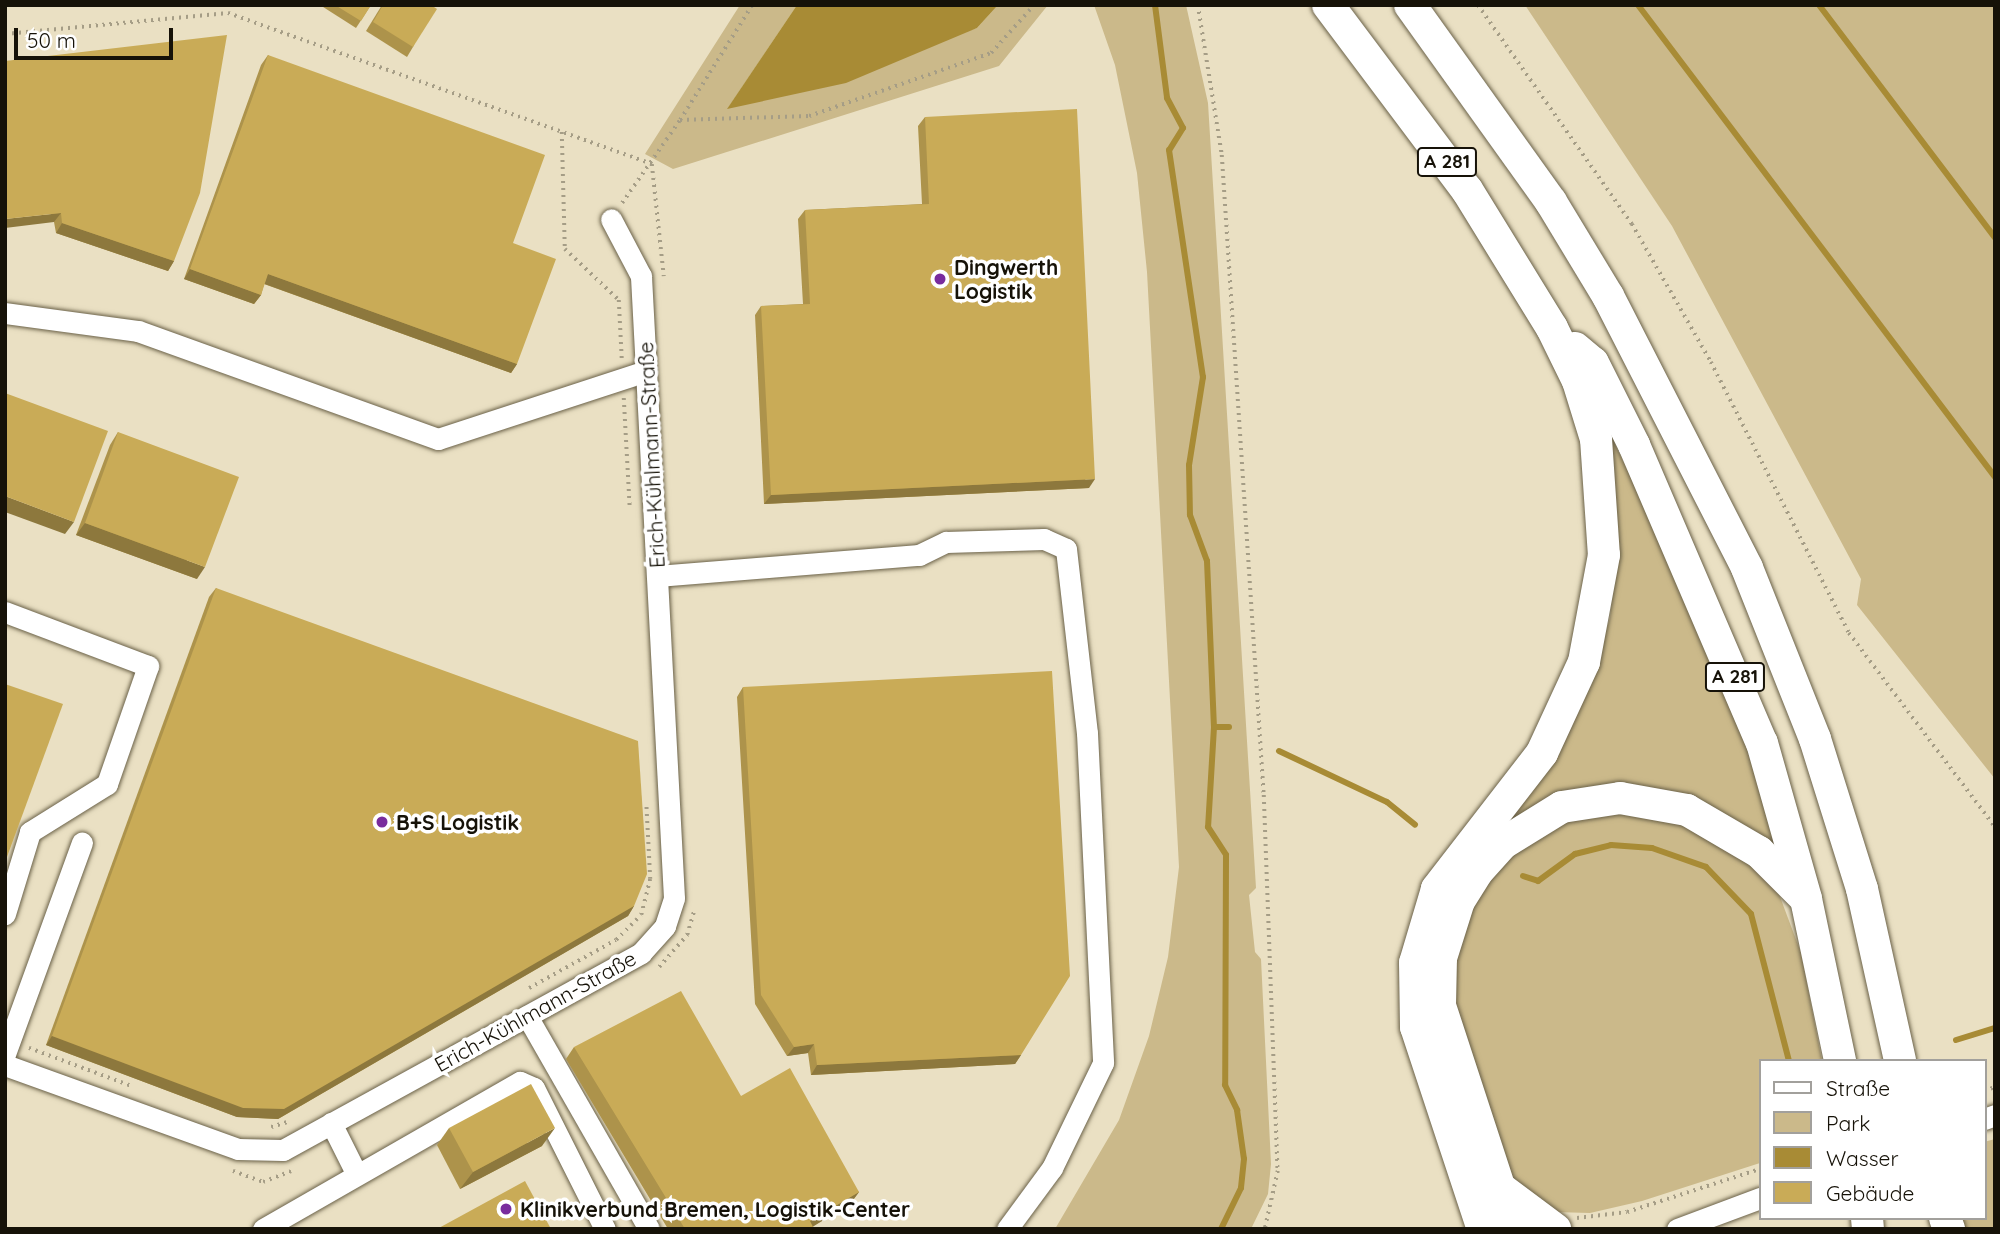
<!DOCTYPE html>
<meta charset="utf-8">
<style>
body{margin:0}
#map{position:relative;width:2000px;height:1234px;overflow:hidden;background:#eae0c3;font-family:Quicksand,sans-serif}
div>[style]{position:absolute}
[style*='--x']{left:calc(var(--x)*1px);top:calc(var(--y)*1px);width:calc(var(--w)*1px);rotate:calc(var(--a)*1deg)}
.green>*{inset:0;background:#cbb98a}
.water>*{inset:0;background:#a88b35}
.stream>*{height:6px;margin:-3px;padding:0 3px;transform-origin:3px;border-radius:3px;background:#a88b35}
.path>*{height:3.5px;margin-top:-1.75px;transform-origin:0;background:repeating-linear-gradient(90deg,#a59d86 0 2px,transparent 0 7px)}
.roads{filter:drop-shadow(0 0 2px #6a6148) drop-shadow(0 0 2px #6a6148)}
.minor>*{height:21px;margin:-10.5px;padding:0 10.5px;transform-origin:10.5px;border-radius:10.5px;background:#fff}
.highway>*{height:32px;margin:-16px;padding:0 16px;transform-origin:16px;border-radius:16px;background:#fff}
.wall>*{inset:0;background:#ad934b}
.shaded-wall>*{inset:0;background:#8d783d}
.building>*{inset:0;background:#c9ab57}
.dots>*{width:19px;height:19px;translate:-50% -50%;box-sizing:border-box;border:4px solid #fff;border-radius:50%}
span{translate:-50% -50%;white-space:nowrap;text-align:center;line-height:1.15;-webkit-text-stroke:7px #fff;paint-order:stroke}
.shield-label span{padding:2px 5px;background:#fff;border:2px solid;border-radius:5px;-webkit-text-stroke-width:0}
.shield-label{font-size:19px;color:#161208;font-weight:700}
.poi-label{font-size:21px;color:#161208;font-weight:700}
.left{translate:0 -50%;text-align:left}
.street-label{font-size:21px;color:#161208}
.frame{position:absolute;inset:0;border:7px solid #161208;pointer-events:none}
.legend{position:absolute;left:1759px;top:1059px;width:228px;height:161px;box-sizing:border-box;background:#fff;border:2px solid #a2a09c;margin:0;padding:9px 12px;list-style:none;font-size:21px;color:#161208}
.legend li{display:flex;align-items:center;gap:14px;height:35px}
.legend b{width:35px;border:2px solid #a2a09c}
.scale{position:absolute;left:14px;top:28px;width:159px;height:32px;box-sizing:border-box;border:4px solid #161208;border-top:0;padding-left:9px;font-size:21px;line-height:24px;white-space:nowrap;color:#161208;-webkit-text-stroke:5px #fff;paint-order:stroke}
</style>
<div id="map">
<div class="green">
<i style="clip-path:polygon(740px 5px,797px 5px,728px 108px,977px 28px,998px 5px,1048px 5px,999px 66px,673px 169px,645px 154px)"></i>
<i style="clip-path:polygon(1094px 5px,1186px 5px,1208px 103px,1256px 888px,1249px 895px,1255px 952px,1261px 959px,1271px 1164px,1268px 1194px,1251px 1229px,1055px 1229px,1119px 1120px,1149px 1036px,1168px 957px,1179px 867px,1147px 272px,1137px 173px,1115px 65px)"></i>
<i style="clip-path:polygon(1525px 5px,1995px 5px,1995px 779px,1857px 605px,1861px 579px,1672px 226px)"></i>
<i style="clip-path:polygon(1607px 428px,1666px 550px,1743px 736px,1785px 872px,1614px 791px,1485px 851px,1591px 681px,1610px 618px,1618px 541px)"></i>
<i style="clip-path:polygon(1645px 810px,1700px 825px,1744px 854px,1779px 894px,1801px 953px,1822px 1061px,1760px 1061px,1760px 1163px,1642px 1201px,1590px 1213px,1554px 1212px,1519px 1198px,1453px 1034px,1455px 930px,1485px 877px,1529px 839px,1583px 813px)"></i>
<i style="clip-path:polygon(1995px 1139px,1995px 1229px,1961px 1229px,1957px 1218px,1984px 1218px,1984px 1142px)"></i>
</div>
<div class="water">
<i style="clip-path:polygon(797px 5px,998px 5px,977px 28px,846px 83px,727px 109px)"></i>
</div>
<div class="stream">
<i style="--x:1155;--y:5;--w:94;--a:82.6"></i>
<i style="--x:1167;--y:98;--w:34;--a:62"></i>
<i style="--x:1183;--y:128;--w:26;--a:122"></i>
<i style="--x:1169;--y:150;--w:230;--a:81.5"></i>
<i style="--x:1203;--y:377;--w:89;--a:99"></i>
<i style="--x:1189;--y:465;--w:50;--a:88.9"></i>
<i style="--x:1190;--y:515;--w:49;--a:69.7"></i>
<i style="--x:1207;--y:561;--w:166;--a:87.6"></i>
<i style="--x:1214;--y:727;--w:100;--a:93.4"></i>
<i style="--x:1208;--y:827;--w:33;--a:57"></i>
<i style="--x:1226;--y:855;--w:230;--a:90.2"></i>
<i style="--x:1225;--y:1085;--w:28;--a:64"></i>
<i style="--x:1237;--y:1110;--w:49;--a:81.9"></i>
<i style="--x:1244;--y:1159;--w:29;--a:96"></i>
<i style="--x:1241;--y:1188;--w:46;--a:116"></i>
<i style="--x:1638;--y:5;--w:592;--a:52.9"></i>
<i style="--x:1819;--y:5;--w:292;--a:52.9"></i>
<i style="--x:1214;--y:727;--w:15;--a:0"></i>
<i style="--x:1279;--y:751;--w:119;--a:25.3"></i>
<i style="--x:1387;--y:802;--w:36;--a:39"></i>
<i style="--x:1523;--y:876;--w:16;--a:18"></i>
<i style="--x:1538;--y:881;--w:46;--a:-36.1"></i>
<i style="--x:1575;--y:854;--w:37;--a:-14"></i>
<i style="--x:1611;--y:845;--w:41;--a:4.2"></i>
<i style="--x:1652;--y:848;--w:57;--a:19.4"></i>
<i style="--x:1706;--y:867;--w:65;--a:46.2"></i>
<i style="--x:1751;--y:914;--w:152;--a:75.5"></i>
<i style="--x:1956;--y:1040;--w:41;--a:-17.1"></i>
</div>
<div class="path">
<i style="--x:1198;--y:5;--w:152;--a:80.9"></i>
<i style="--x:1222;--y:155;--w:641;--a:86.25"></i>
<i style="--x:1264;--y:795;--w:376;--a:87.9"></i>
<i style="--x:1278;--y:1171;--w:59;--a:102.6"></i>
<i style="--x:1478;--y:5;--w:268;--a:54.9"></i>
<i style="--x:1632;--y:224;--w:159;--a:60.2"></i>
<i style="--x:1711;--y:362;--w:304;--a:63"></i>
<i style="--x:1849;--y:633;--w:243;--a:53"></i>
<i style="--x:5;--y:34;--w:224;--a:-5.4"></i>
<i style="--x:228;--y:13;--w:450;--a:19.6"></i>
<i style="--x:652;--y:164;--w:113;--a:83.9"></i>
<i style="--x:680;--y:120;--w:136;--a:-57.9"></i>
<i style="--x:562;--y:132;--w:117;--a:88.5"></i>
<i style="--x:565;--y:249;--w:74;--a:43.4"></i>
<i style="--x:619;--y:300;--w:59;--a:87.1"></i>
<i style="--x:622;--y:203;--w:101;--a:-55.1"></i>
<i style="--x:680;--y:120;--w:129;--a:-1.8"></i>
<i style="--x:809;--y:116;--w:193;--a:-19.1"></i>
<i style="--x:991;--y:53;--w:64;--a:-48.1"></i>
<i style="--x:624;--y:398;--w:111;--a:86.9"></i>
<i style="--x:659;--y:967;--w:43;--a:-48.8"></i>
<i style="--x:687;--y:935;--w:26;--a:-74"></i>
<i style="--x:529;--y:988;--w:99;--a:-28.9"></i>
<i style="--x:616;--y:940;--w:35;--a:-45"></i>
<i style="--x:641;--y:915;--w:37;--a:-76"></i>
<i style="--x:650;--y:879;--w:76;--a:-93"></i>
<i style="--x:29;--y:1048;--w:109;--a:20.4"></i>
<i style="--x:1984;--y:1091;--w:12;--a:-20"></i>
<i style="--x:271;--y:1127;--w:17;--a:-17"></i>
<i style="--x:233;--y:1171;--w:32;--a:20"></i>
<i style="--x:263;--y:1182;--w:30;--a:-21"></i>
<i style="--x:1577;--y:1218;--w:50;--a:-6.8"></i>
<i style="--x:1627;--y:1212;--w:140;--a:-17.9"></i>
</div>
<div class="roads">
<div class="minor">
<i style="--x:5;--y:313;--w:134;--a:7.7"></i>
<i style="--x:138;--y:331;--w:319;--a:19.8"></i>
<i style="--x:438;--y:439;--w:219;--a:-18.1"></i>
<i style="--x:657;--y:576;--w:263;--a:-4.6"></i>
<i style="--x:919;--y:555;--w:30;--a:-26"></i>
<i style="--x:946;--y:542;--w:98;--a:-1.8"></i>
<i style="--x:1044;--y:539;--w:24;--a:24"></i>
<i style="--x:1066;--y:549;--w:185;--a:83.5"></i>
<i style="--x:1087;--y:733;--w:330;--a:87.2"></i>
<i style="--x:1103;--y:1063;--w:117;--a:115.9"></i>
<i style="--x:1052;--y:1168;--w:76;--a:126.4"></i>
<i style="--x:5;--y:612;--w:153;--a:20.7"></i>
<i style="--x:148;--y:666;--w:125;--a:109.2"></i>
<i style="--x:107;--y:784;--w:91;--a:148.1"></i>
<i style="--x:30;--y:832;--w:86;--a:107"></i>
<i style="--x:527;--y:1016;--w:245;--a:60.2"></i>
<i style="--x:5;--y:1054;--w:225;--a:-70"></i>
<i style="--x:5;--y:1065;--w:248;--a:19.8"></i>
<i style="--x:238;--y:1149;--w:45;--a:1.3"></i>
<i style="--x:283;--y:1150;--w:409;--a:-28.8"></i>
<i style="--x:641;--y:953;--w:36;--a:-48"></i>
<i style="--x:665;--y:926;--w:29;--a:-72"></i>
<i style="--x:674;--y:898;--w:623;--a:-93.04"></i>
<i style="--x:641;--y:276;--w:64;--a:-117.8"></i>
<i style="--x:1984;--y:1119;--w:12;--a:-20"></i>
<i style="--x:331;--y:1123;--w:56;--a:63.4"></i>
<i style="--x:263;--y:1229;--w:296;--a:-29.8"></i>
<i style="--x:520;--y:1082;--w:15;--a:23"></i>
<i style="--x:534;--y:1088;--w:158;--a:63.3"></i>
<i style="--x:1677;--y:1229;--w:89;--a:-20.5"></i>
</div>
<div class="highway">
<i style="--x:1328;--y:5;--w:231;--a:53.1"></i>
<i style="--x:1467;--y:190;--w:162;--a:58.4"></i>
<i style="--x:1552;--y:328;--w:59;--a:63.9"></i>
<i style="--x:1578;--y:381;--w:61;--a:72.8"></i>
<i style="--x:1596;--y:439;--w:116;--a:86.1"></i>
<i style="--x:1604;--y:555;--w:109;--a:100.6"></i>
<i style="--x:1584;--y:662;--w:100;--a:114.8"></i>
<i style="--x:1542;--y:753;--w:172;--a:127.7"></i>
<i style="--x:1437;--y:889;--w:77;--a:106.6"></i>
<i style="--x:1415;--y:963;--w:64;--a:89.1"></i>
<i style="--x:1416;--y:1027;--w:213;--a:71.7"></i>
<i style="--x:1410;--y:5;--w:242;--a:54.4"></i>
<i style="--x:1551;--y:202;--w:110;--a:58.8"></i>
<i style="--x:1608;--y:296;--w:305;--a:62.9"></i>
<i style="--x:1747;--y:568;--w:184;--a:68.3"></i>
<i style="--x:1815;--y:739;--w:157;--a:72.6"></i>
<i style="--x:1862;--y:889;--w:176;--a:77.5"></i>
<i style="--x:1575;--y:348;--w:23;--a:40"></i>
<i style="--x:1593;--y:363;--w:92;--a:63.4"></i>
<i style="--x:1634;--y:445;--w:324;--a:66.8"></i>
<i style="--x:1762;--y:743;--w:162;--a:74.2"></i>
<i style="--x:1806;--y:899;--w:166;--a:78.1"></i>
<i style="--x:1500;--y:1188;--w:69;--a:36.7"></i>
<i style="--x:1867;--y:1218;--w:11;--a:85"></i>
<i style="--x:1945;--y:1218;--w:12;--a:70"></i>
<i style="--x:1513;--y:1229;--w:236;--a:-108.1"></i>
<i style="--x:1440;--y:1005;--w:47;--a:-88.8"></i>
<i style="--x:1441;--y:958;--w:60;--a:-72.5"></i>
<i style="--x:1459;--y:901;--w:34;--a:-58"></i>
<i style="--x:1477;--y:872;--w:38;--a:-48"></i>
<i style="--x:1502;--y:844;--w:70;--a:-31.7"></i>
<i style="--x:1562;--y:807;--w:59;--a:-8.8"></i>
<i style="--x:1620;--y:798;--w:68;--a:10.2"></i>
<i style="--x:1687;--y:810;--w:83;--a:30.3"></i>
<i style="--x:1759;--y:852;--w:64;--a:45"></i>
</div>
</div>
<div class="wall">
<i style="clip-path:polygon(320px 5px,371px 5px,356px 28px)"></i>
<i style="clip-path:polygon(382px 5px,431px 5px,413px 47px,407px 57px,366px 31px)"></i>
<i style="clip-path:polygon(268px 55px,513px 243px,517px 364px,511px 373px,264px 284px,261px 295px,254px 304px,184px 279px,261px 65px)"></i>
<i style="clip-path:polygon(5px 61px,174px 261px,168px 271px,56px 233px,54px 222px)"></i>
<i style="clip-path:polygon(925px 117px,1089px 488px,764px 504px,755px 315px,761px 306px,803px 304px,798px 219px,805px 210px,922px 204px,918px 126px)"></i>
<i style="clip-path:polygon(118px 432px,197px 579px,76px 535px,110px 445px)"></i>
<i style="clip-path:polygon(216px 588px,634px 906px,628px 916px,278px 1119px,237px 1117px,46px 1045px,209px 597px)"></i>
<i style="clip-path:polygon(743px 687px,1021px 1055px,1015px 1064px,811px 1075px,808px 1053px,787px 1056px,755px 1004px,737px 697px)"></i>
<i style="clip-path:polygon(574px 1047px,741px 1096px,859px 1192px,850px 1204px,813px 1226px,814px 1229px,668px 1229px,566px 1059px)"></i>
<i style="clip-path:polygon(449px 1128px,542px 1146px,460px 1189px,437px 1145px)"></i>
</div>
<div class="shaded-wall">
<i style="clip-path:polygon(61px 213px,54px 222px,5px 228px,5px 219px)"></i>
<i style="clip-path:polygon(62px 223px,174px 261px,168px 271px,56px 233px)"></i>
<i style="clip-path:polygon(190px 269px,261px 295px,254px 304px,184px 279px)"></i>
<i style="clip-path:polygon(268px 274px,517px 364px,511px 373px,262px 283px)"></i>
<i style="clip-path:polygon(1095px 479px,1089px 488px,764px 504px,771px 495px)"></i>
<i style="clip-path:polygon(5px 496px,74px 522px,65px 534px,5px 512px)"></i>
<i style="clip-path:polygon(85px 523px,205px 567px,197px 579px,76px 535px)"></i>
<i style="clip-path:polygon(634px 906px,628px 916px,278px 1119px,237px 1117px,46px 1045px,52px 1036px)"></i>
<i style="clip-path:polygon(814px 1044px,808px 1053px,787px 1056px,794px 1047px)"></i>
<i style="clip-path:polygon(1021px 1055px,1015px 1064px,811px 1075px,817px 1065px)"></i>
<i style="clip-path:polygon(555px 1128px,542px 1146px,460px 1189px,473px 1172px)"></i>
<i style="clip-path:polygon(859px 1192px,850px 1204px,809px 1229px,810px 1221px)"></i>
</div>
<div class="building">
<i style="clip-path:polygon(335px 5px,371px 5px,361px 21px)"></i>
<i style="clip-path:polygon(383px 5px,431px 5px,437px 9px,413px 47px,373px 22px)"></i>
<i style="clip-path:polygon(227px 35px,200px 193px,174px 261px,62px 223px,61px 213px,5px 219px,5px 61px)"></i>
<i style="clip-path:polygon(268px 55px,545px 155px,513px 243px,556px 259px,517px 364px,268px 274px,261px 295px,190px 269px)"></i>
<i style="clip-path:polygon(1077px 109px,1095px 479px,771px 495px,761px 306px,810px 304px,805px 210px,929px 204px,925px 117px)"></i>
<i style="clip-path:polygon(5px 393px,108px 431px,74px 522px,5px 496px)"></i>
<i style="clip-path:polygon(118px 432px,239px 477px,205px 567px,85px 523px)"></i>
<i style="clip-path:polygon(216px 588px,638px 741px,647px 874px,634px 906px,284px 1109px,243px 1108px,52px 1036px)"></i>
<i style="clip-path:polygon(1052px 671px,1070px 976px,1021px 1055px,817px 1065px,814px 1044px,794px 1047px,761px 995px,743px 687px)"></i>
<i style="clip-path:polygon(5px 684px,63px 704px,7px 857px,5px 856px)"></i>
<i style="clip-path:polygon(681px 991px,741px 1096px,790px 1068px,859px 1192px,810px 1221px,814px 1229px,685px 1229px,574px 1047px)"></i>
<i style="clip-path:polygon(531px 1084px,555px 1128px,473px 1172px,449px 1128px)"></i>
<i style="clip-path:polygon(525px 1181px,551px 1229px,437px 1229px)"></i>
</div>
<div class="dots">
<i style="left:940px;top:279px;background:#792c9d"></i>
<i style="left:382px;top:822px;background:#792c9d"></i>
<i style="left:506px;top:1209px;background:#792c9d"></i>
</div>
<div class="shield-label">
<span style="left:1447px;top:162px">A 281</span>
<span style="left:1735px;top:677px">A 281</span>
</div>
<div class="poi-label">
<span class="left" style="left:954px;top:279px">Dingwerth<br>Logistik</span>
<span class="left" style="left:396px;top:822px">B+S Logistik</span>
<span class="left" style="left:520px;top:1209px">Klinikverbund Bremen, Logistik-Center</span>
</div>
<div class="street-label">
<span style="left:651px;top:455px;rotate:-93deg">Erich-Kühlmann-Straße</span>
<span style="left:535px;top:1011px;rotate:-29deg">Erich-Kühlmann-Straße</span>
</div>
<div class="frame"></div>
<ul class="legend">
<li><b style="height:9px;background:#fff"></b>Straße</li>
<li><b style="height:19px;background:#cbb98a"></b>Park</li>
<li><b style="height:19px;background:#a88b35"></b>Wasser</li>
<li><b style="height:19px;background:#c9ab57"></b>Gebäude</li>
</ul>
<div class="scale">50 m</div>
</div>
